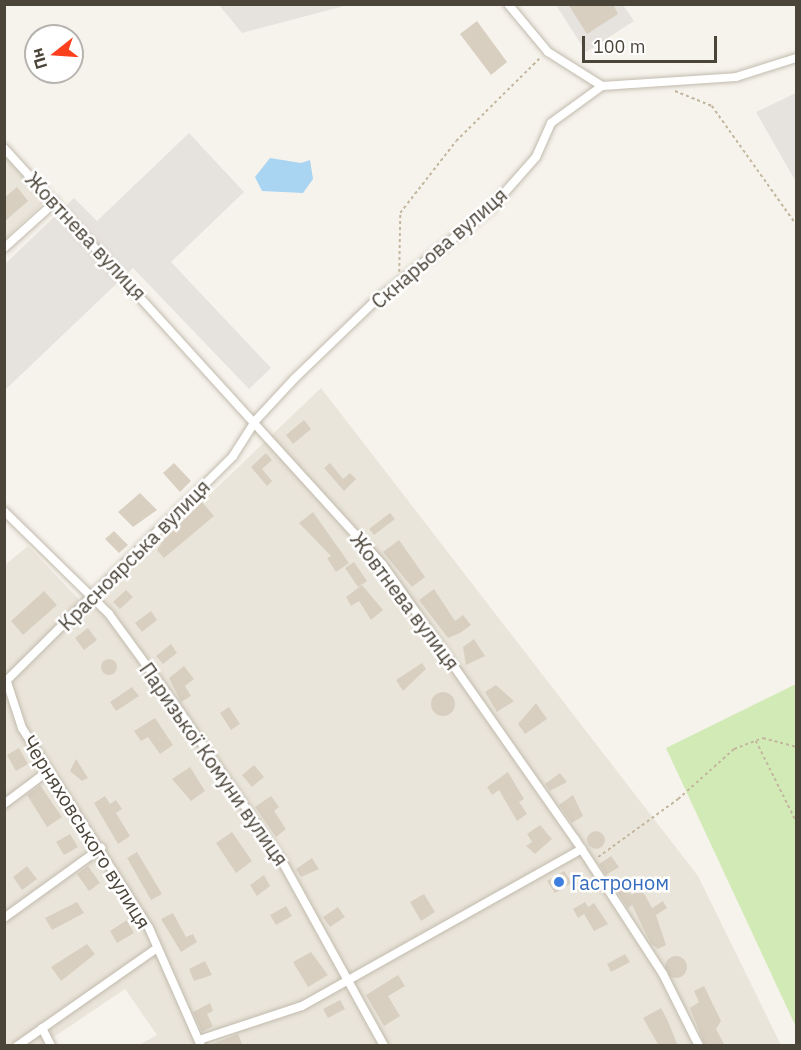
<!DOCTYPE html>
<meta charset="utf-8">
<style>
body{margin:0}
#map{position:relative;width:801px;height:1050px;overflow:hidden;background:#f6f3ec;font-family:"IBM Plex Sans",sans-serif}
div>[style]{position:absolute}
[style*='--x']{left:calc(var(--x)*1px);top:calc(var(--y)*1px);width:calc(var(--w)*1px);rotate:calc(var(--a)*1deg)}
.residential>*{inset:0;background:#eae5da}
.industrial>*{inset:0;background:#e6e2dd}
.green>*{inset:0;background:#d2eab5}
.water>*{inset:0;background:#a9d4f2}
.building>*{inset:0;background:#d8cfc1}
.round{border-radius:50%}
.path>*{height:1.5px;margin-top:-0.75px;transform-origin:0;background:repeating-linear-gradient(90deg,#c4b79f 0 3px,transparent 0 6px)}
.roads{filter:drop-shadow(0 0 2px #c2bbae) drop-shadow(0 0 2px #c2bbae)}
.street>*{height:8px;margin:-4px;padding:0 4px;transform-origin:4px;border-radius:4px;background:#fff}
.dots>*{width:16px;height:16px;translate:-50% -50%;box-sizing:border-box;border:3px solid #fff;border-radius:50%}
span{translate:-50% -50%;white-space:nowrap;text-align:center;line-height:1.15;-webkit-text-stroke:5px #fff;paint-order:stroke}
.street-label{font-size:20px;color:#4b4439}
.shop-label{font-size:20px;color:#366cbe}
.left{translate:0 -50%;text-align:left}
.frame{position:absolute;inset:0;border:6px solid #4b4439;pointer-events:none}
.north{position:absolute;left:24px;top:24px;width:60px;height:60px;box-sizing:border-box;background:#fff;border:2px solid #b7b4b0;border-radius:50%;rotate:253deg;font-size:16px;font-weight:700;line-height:24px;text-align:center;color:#4b4439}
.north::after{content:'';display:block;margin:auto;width:21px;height:27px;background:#fc3f1d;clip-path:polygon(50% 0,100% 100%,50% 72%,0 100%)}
.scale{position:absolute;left:582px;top:36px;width:135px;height:27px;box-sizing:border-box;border:3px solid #4b4439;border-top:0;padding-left:8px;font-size:18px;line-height:21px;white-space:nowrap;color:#4b4439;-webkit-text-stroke:4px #fff;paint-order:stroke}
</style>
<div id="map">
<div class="residential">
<i style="clip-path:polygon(5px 156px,45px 201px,5px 239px)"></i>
<i style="clip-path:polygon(321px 388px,698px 876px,781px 1045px,139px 1045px,157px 1035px,125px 989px,42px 1045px,5px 1046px,5px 565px,28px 546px,89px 610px)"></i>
</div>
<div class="industrial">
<i style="clip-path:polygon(219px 5px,348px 5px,242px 33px)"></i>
<i style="clip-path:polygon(556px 5px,623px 5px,634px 21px,586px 52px)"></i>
<i style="clip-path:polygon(796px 93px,796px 182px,756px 112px)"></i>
<i style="clip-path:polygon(189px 133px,244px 192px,171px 262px,271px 368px,249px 389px,133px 268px,5px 390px,5px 264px,74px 198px,97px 221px)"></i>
</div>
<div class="green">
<i style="clip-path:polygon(796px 684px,796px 1027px,666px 748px)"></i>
</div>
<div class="water">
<i style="clip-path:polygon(270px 158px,301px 163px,310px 160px,313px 179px,303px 193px,262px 191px,255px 177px)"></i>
</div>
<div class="building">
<i style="clip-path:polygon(568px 4px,613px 4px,618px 14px,587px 34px)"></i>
<i style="clip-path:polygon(477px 21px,507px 62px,491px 75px,460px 34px)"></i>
<i style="clip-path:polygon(17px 187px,28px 201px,4px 222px,4px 198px)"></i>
<i style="clip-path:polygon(304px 420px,311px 429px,293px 444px,286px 435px)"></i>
<i style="clip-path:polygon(266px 453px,272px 460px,262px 469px,272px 481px,267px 486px,251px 467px)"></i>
<i style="clip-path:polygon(174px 463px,191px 481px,180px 492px,163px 473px)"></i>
<i style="clip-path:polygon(330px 463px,343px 479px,350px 473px,356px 479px,344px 491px,324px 468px)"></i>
<i style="clip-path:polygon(140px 493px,157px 510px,133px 527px,118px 512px)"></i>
<i style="clip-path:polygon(202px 502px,214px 516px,164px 558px,157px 550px,165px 538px)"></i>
<i style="clip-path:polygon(313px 512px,349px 563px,336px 572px,327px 558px,331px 556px,299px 523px)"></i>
<i style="clip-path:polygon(390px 513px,395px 519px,374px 535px,369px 529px)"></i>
<i style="clip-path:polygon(114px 531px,128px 545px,119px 553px,105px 539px)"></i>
<i style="clip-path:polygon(399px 540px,425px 577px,412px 587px,383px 552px)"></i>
<i style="clip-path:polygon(354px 562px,367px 581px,358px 587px,345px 568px)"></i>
<i style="clip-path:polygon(362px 585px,383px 610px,371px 620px,359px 601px,351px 606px,346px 597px)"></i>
<i style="clip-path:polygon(434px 589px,455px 621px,463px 615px,471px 625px,460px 633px,448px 638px,419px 600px)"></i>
<i style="clip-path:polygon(126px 590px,133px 597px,120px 609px,113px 602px)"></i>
<i style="clip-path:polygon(44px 591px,57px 605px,23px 635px,11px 621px)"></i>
<i style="clip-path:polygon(151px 611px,157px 620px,142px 632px,135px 623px)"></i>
<i style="clip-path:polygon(88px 628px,97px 640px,84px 650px,75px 638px)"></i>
<i style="clip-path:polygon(474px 639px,485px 656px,466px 665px,463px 647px)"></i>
<i style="clip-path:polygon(171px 644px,177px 653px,163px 664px,156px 656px)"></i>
<i class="round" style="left:101px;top:659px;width:16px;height:16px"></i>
<i style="clip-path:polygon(422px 663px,426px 669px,403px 691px,396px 680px)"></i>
<i style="clip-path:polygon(184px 666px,194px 679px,185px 686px,191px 696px,181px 702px,169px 678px)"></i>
<i style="clip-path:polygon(496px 685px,514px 701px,497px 712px,485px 692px)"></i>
<i style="clip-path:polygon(132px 687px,139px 696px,116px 711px,110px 702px)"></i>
<i class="round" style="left:431px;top:692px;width:24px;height:24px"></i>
<i style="clip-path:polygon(536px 703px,547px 719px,525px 734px,518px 724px)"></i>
<i style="clip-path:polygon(229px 707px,240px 724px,231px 730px,220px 713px)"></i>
<i style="clip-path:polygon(155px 718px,173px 745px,160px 754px,148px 737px,141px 741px,134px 731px)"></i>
<i style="clip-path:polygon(19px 748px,28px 764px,16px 771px,7px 755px)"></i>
<i style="clip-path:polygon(76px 759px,88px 778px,82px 781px,70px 771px)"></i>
<i style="clip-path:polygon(254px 765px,264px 777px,252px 787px,242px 775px)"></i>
<i style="clip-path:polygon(190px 767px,205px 791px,191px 801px,172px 779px)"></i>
<i style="clip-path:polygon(508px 772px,524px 799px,519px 802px,527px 814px,517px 821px,499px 790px,492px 795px,487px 787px)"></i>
<i style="clip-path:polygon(560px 773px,567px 782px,550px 791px,545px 784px)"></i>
<i style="clip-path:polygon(40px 785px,62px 817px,47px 827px,27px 795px)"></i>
<i style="clip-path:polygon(573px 795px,583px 816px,572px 823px,559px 805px)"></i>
<i style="clip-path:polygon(105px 796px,110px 804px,116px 800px,122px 809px,116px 813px,130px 836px,118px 844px,94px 803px)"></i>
<i style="clip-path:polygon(271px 796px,279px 807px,274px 811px,286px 829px,276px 837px,255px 807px)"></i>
<i style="clip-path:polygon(540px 825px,552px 839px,535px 854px,526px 846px,532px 842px,527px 834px)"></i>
<i class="round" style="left:587px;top:831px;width:18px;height:18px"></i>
<i style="clip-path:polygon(232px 832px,252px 861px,236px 873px,216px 843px)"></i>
<i style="clip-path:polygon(70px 834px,78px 847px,64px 855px,56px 842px)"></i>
<i style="clip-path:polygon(137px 852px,162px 894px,151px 900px,127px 858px)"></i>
<i style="clip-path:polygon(611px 856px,619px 867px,606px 875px,599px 864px)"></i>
<i style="clip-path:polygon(312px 858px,319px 869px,301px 877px,296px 869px)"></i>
<i style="clip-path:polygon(27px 866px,37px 879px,22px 890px,13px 877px)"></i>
<i style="clip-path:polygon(88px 866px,100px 883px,89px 891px,77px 874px)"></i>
<i style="clip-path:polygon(564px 871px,572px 883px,555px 893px,547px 881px)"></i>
<i style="clip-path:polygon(264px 875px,270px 886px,257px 896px,250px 885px)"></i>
<i style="clip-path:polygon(622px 882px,632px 895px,641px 888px,652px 908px,663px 901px,667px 908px,656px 915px,666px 945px,658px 949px,651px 944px,632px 905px,628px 908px,614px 887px)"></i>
<i style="clip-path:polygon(424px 894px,435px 912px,421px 921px,410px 902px)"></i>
<i style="clip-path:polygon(77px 902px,84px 913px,52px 930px,45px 918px)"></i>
<i style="clip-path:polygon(585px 902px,588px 907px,594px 903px,608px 924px,594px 931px,584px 914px,578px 918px,573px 909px)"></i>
<i style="clip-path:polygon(286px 906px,292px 916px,276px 925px,270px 915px)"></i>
<i style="clip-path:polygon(338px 907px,345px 917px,330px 927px,323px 917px)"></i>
<i style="clip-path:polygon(173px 913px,186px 937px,193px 934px,197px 942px,181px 952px,161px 919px)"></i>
<i style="clip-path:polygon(127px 920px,134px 933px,117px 943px,110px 931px)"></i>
<i style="clip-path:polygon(87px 944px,95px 954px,61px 981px,51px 967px)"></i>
<i style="clip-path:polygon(311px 952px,328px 975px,308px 987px,293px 962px)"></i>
<i style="clip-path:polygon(625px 954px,630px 962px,611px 972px,607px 964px)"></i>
<i class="round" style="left:665px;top:956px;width:22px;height:22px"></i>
<i style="clip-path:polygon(205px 961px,212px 975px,194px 981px,189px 969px)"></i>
<i style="clip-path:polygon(398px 975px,405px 986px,388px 996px,400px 1016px,384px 1026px,366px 995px)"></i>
<i style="clip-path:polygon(704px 986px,721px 1021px,716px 1029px,725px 1046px,705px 1046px,690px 1008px,699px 1002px,694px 991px)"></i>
<i style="clip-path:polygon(340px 1000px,345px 1009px,328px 1018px,323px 1009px)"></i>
<i style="clip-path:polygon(210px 1003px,213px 1011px,207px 1014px,213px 1026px,202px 1032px,193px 1012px)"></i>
<i style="clip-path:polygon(661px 1008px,667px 1019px,678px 1046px,659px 1046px,643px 1018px)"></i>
<i style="clip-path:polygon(238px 1034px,242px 1044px,210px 1046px,210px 1045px)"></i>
</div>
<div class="path">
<i style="--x:675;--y:91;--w:40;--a:22"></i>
<i style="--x:712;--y:106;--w:145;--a:54.6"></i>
<i style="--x:399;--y:272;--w:59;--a:-89"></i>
<i style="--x:400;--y:213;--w:91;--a:-52.1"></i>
<i style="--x:456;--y:141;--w:118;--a:-44.7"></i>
<i style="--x:756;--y:741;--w:89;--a:63.4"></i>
<i style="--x:598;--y:857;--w:99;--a:-35.9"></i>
<i style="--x:678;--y:799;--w:75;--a:-41.8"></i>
<i style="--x:734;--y:749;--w:31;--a:-21"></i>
<i style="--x:763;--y:738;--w:34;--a:15"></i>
</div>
<div class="roads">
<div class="street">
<i style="--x:602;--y:86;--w:134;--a:-3.8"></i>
<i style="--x:736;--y:77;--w:63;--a:-17.6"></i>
<i style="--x:4;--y:148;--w:563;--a:47.73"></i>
<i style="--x:383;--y:565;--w:335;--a:55"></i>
<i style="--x:575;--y:839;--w:161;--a:56.9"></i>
<i style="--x:663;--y:974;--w:80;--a:63.4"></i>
<i style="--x:4;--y:248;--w:69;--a:-42"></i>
<i style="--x:4;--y:511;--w:147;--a:44.4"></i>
<i style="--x:109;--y:614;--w:110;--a:53.9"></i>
<i style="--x:174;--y:703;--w:191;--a:55.6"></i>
<i style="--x:282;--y:861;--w:211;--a:61.1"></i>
<i style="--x:7;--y:682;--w:48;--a:71.9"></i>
<i style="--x:22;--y:728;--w:237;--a:57.6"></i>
<i style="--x:149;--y:928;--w:129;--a:66.2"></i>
<i style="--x:4;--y:683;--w:322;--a:-44.7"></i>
<i style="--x:233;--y:456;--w:43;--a:-57.4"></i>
<i style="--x:256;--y:420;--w:57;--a:-47.1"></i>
<i style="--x:295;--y:378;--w:108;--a:-43.9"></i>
<i style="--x:373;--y:303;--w:151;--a:-38.8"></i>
<i style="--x:491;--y:208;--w:68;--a:-48.6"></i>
<i style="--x:536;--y:157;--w:37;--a:-66"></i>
<i style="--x:551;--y:123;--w:63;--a:-36"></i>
<i style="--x:602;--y:86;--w:64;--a:-147.8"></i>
<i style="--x:548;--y:52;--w:62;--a:-129.8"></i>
<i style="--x:4;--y:804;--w:55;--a:-36.9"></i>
<i style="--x:4;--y:918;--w:120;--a:-35.8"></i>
<i style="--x:42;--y:1028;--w:20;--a:63"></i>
<i style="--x:199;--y:1040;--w:108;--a:-18.3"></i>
<i style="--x:302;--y:1006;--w:321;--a:-29.3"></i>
<i style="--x:17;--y:1046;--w:171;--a:-35"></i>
</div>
</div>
<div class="dots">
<i style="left:559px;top:882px;background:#3f7fe0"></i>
</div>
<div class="street-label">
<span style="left:86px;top:236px;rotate:47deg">Жовтнева вулиця</span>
<span style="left:439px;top:248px;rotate:-41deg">Скнарьова вулиця</span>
<span style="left:134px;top:555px;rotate:-45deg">Красноярська вулиця</span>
<span style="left:405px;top:601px;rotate:53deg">Жовтнева вулиця</span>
<span style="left:214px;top:764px;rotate:55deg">Паризької Комуни вулиця</span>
<span style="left:87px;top:832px;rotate:58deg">Черняховського вулиця</span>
</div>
<div class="shop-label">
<span class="left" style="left:571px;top:882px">Гастроном</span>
</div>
<div class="frame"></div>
<div class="north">Пн</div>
<div class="scale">100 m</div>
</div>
